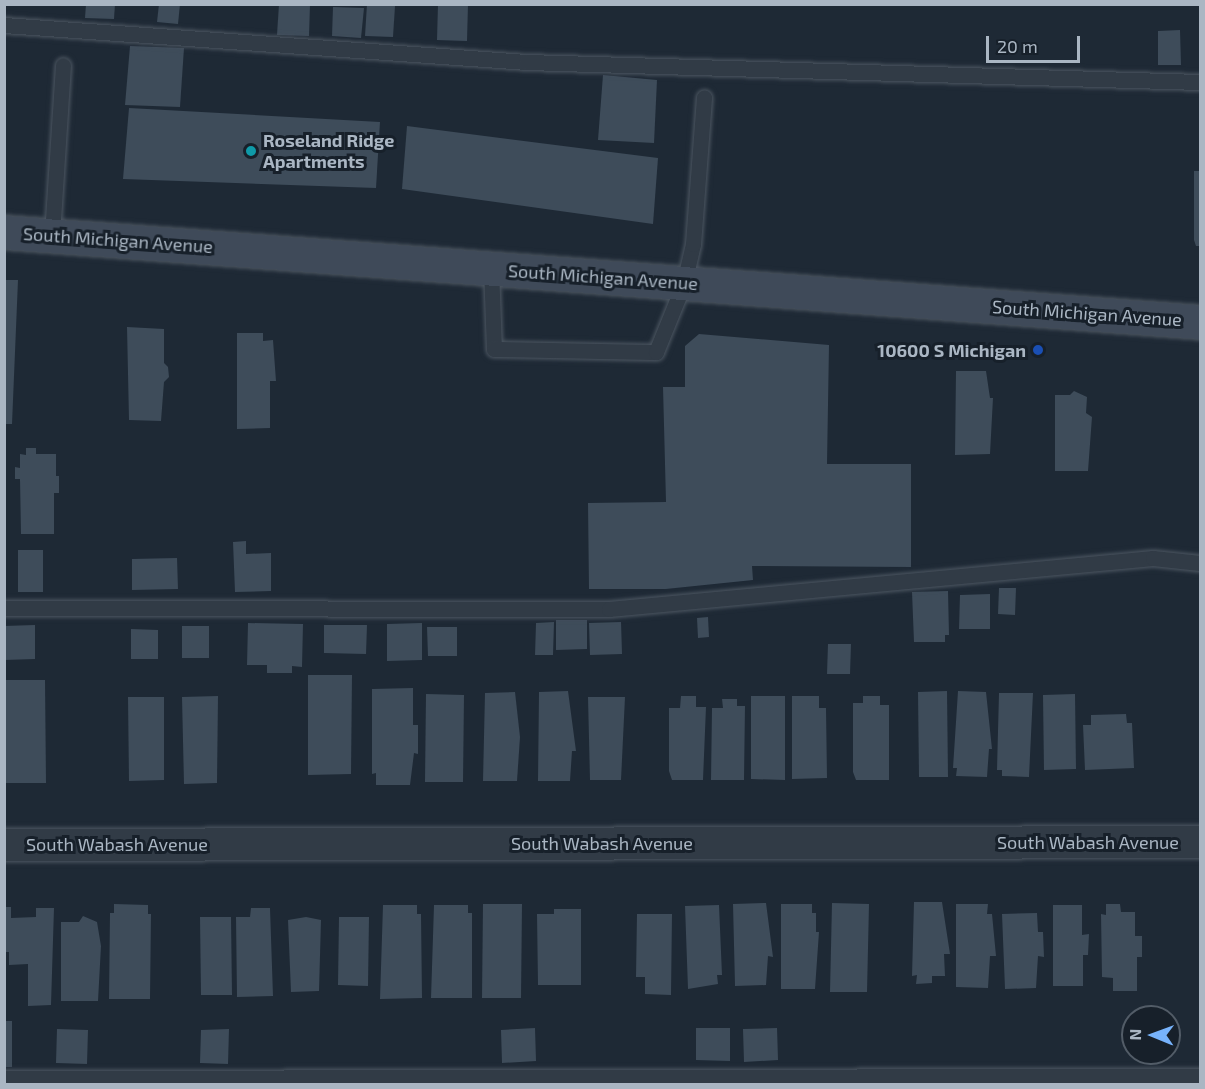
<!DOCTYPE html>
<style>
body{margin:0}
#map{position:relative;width:1205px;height:1089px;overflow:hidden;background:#1e2935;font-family:"Exo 2",sans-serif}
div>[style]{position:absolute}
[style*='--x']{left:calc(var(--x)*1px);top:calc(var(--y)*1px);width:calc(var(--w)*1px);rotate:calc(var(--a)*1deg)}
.building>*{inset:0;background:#3e4c5a}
.roads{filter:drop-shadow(0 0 2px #4c5661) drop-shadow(0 0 2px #4c5661)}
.lane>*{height:15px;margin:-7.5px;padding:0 7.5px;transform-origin:7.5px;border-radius:7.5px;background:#313b46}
.street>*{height:32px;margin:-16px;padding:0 16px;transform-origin:16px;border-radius:16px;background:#313b46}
.secondary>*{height:33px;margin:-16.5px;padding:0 16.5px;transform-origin:16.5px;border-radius:16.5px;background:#3f4a59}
.dots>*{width:16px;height:16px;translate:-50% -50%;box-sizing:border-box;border:3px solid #17202a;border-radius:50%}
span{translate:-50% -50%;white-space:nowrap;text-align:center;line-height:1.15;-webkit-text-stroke:6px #17202a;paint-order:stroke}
.poi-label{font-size:18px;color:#aab6c3;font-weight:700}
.left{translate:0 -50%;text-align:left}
.right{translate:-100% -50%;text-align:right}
.street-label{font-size:18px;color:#aab6c3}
.frame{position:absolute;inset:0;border:6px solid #aab6c3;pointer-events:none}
.north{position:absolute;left:1121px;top:1005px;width:60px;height:60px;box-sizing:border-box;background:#17202a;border:2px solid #525c67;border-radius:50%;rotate:271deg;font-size:16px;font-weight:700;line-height:24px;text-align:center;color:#aab6c3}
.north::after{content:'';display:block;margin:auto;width:21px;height:27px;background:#77b3fc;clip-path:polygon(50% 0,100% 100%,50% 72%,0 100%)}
.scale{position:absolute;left:986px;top:36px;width:94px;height:27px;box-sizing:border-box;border:3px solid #aab6c3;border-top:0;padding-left:8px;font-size:18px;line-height:21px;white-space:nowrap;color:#aab6c3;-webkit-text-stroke:4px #17202a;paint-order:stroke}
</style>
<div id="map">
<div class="building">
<i style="clip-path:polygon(86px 4px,115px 4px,114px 19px,85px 18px)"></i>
<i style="clip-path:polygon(159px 4px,180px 4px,178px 24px,157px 22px)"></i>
<i style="clip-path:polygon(279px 4px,310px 5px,309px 36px,277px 35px)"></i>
<i style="clip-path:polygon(367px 4px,395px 6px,393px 37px,365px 36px)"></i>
<i style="clip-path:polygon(438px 4px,468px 4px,467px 41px,437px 40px)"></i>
<i style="clip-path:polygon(333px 7px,364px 8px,361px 38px,332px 36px)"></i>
<i style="clip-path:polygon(1180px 30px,1181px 65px,1158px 65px,1158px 31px)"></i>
<i style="clip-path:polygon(130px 46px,184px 48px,180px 107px,125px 105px)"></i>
<i style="clip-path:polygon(603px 75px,657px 80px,654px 143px,598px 140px)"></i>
<i style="clip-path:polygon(129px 108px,380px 122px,376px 188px,123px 179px)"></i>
<i style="clip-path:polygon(407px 126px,658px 158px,653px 224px,402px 189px)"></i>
<i style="clip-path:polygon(1194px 171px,1200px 171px,1200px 246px,1196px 246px,1194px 240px)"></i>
<i style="clip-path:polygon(4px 280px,18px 280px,12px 424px,4px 424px)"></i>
<i style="clip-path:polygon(127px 327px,164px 329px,164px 363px,168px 367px,169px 377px,164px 382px,161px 421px,129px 420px)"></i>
<i style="clip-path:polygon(237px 333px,263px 333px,263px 341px,273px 340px,276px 381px,270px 381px,270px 428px,237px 429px)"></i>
<i style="clip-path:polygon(699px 334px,829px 345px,827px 464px,911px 464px,911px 567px,752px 566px,753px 580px,666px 589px,589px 589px,588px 503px,666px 502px,663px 387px,685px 387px,685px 346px)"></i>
<i style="clip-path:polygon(956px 371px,986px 371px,990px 398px,993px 398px,990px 454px,955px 455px)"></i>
<i style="clip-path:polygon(1074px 391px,1087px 397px,1086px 413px,1092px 417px,1088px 471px,1055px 471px,1055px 395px,1070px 395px)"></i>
<i style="clip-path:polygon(26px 448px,36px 448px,36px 454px,56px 454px,56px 476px,59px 476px,59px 493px,54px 493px,54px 534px,21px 534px,20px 479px,15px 479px,15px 467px,20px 468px,20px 454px,26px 455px)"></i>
<i style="clip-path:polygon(246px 541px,246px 554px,271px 553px,271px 591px,235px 592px,233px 542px)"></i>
<i style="clip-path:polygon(18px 550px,43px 550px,43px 592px,18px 592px)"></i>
<i style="clip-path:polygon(177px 558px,178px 589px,132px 590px,132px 559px)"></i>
<i style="clip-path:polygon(999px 588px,1016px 588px,1015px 615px,998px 614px)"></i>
<i style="clip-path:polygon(948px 591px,949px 635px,945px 635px,945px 642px,914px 642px,912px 592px)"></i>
<i style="clip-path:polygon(990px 594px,990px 629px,959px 629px,960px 595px)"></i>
<i style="clip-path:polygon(708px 617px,709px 637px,698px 638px,697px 618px)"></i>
<i style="clip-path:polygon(556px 620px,587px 620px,587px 649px,556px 650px)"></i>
<i style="clip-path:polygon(554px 622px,553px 655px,535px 655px,536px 623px)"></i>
<i style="clip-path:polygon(621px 622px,622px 654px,590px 655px,589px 623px)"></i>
<i style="clip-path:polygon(248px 623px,303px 624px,302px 667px,292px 666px,292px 673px,267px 673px,267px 665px,247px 665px)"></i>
<i style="clip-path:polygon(422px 623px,422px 660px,387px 661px,387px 624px)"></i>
<i style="clip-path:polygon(35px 625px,35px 659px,4px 660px,4px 626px)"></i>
<i style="clip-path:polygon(324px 625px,367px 625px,366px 654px,324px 653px)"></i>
<i style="clip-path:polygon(182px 626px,209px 626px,209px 658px,182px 658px)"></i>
<i style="clip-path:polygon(427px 627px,457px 627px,457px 656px,428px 656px)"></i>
<i style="clip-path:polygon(131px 629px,158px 630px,158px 659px,131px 659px)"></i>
<i style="clip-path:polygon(828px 644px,851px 644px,850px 674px,827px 674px)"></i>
<i style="clip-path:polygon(308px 675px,352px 675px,351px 774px,308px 775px)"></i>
<i style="clip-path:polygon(4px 680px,45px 680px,46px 783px,4px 783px)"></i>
<i style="clip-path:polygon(413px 688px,413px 725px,418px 725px,418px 754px,414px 753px,410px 785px,376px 785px,376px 773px,372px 774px,372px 689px)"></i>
<i style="clip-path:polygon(568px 691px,576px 751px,572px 751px,570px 781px,538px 781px,539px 692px)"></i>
<i style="clip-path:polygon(947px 691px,948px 777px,919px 777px,918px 692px)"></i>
<i style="clip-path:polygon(958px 691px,986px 692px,992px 749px,989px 749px,987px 777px,956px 776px,957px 768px,953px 768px)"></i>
<i style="clip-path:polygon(515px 692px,520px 737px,517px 781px,483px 781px,485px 693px)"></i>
<i style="clip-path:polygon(999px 693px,1033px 693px,1029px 777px,1002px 776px,1002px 770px,997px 770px)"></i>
<i style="clip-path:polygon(426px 694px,464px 695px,463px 782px,425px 782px)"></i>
<i style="clip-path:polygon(1075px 694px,1076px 769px,1044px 770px,1043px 695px)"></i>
<i style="clip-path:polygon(218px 696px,217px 783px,184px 784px,182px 697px)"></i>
<i style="clip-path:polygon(681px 696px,696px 696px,696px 707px,706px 707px,703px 780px,672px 780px,669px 771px,669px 708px,680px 708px)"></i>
<i style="clip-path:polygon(751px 696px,785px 696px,785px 780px,751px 779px)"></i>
<i style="clip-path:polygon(792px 696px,819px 696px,819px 708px,826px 708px,827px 778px,792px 779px)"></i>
<i style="clip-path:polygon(863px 696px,880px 696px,880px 705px,889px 705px,889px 780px,856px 780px,853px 772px,853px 703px,863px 703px)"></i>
<i style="clip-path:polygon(128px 697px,164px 697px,164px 780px,129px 781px)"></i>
<i style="clip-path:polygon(588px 697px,625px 697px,621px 780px,590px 780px)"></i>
<i style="clip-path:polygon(722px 699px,737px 699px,737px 706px,745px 706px,744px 780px,711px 780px,712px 708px,723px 708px)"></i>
<i style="clip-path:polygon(1126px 714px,1127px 723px,1132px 723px,1134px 768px,1085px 770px,1083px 725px,1091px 725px,1091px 715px)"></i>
<i style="clip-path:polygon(914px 902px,942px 902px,950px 954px,944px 954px,945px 976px,932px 976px,932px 983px,916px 984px,917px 975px,912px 976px)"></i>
<i style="clip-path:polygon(766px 903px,773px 957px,768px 956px,766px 985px,735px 986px,733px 904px)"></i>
<i style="clip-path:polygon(832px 903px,869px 904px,867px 992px,830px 992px)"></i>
<i style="clip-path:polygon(114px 904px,148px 905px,148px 914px,151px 914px,150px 999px,109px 999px,110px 913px,114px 913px)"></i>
<i style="clip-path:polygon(483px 904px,522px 904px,521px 998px,482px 998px)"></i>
<i style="clip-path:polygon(781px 904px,812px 904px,812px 913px,816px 913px,816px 932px,819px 932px,815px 989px,781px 989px)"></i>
<i style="clip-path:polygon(956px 904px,988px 904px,987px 914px,992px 914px,996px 956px,990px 956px,988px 988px,956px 987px)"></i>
<i style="clip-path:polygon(1106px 904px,1120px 904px,1121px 912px,1135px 912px,1135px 936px,1142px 936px,1142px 957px,1137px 957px,1137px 991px,1113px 991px,1113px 978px,1102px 977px,1101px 914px,1106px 915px)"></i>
<i style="clip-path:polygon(383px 905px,417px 905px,417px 914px,421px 914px,422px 998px,380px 999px)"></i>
<i style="clip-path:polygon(434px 905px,468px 905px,468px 913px,472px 913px,472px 998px,431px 998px)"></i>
<i style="clip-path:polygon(719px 905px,722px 975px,717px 975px,718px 984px,688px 989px,685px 906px)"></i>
<i style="clip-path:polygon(1053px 905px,1082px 905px,1082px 935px,1089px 934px,1088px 955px,1083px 955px,1083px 986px,1053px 986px)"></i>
<i style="clip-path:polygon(4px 907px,11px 907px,11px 918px,36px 917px,36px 908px,54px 908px,51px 1005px,28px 1006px,28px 964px,9px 965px,9px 952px,4px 952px)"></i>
<i style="clip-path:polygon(251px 908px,270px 908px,273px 996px,237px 997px,236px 917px,250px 917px)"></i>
<i style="clip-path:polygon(554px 909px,581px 909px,581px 985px,538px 985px,537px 914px,554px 914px)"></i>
<i style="clip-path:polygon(1037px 913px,1038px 932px,1043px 932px,1044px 957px,1038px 956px,1036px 988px,1005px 989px,1002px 914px)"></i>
<i style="clip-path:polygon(637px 914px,672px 914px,671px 995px,645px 994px,645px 977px,636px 977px)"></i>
<i style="clip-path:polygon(83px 916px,97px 922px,101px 946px,98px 1001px,61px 1001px,61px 922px,79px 922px)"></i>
<i style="clip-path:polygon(200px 917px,231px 917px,232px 995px,201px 995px)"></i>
<i style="clip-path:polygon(306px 917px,321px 920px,319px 991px,291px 992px,288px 920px)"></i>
<i style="clip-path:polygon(339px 917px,369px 917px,368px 986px,338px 985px)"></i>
<i style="clip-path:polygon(4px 1021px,12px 1021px,12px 1067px,4px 1067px)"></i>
<i style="clip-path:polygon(535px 1028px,536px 1061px,502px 1063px,501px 1030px)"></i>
<i style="clip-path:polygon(696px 1028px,730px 1028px,730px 1061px,696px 1060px)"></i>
<i style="clip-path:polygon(777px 1028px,778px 1060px,744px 1062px,743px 1029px)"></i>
<i style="clip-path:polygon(57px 1029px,88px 1030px,87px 1064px,56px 1063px)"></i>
<i style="clip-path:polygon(229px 1029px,228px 1064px,200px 1063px,201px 1030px)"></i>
</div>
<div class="roads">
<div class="lane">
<i style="--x:4;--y:25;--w:523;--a:4.05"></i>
<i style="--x:526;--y:62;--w:674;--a:1.7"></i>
<i style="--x:52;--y:235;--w:170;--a:-86.3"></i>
<i style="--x:491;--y:268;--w:81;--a:87.9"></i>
<i style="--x:494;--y:349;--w:162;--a:1.1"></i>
<i style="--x:656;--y:352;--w:74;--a:-67.9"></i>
<i style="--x:684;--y:283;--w:40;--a:-77"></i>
<i style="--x:693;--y:244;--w:147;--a:-85.7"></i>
<i style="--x:4;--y:608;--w:605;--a:0.09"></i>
<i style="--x:609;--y:609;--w:546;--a:-5.36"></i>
<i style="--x:1153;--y:558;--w:47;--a:6.1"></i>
<i style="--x:4;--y:1078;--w:1196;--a:-0.1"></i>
</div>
<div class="street">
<i style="--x:4;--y:845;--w:1196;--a:-0.14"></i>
</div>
<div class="secondary">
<i style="--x:4;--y:232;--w:1199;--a:4.3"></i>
</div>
</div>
<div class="dots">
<i style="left:251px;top:151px;background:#0f9aa8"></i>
<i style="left:1038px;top:350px;background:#1a4fb4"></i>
</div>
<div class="poi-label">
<span class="left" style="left:263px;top:151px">Roseland Ridge<br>Apartments</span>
<span class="right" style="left:1026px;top:350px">10600 S Michigan</span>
</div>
<div class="street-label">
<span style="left:118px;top:240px;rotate:4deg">South Michigan Avenue</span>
<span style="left:603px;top:277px;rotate:4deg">South Michigan Avenue</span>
<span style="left:1087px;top:313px;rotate:4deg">South Michigan Avenue</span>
<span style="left:1088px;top:842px">South Wabash Avenue</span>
<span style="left:602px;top:843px">South Wabash Avenue</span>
<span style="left:117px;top:844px">South Wabash Avenue</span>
</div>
<div class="frame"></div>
<div class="north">N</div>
<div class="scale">20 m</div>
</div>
